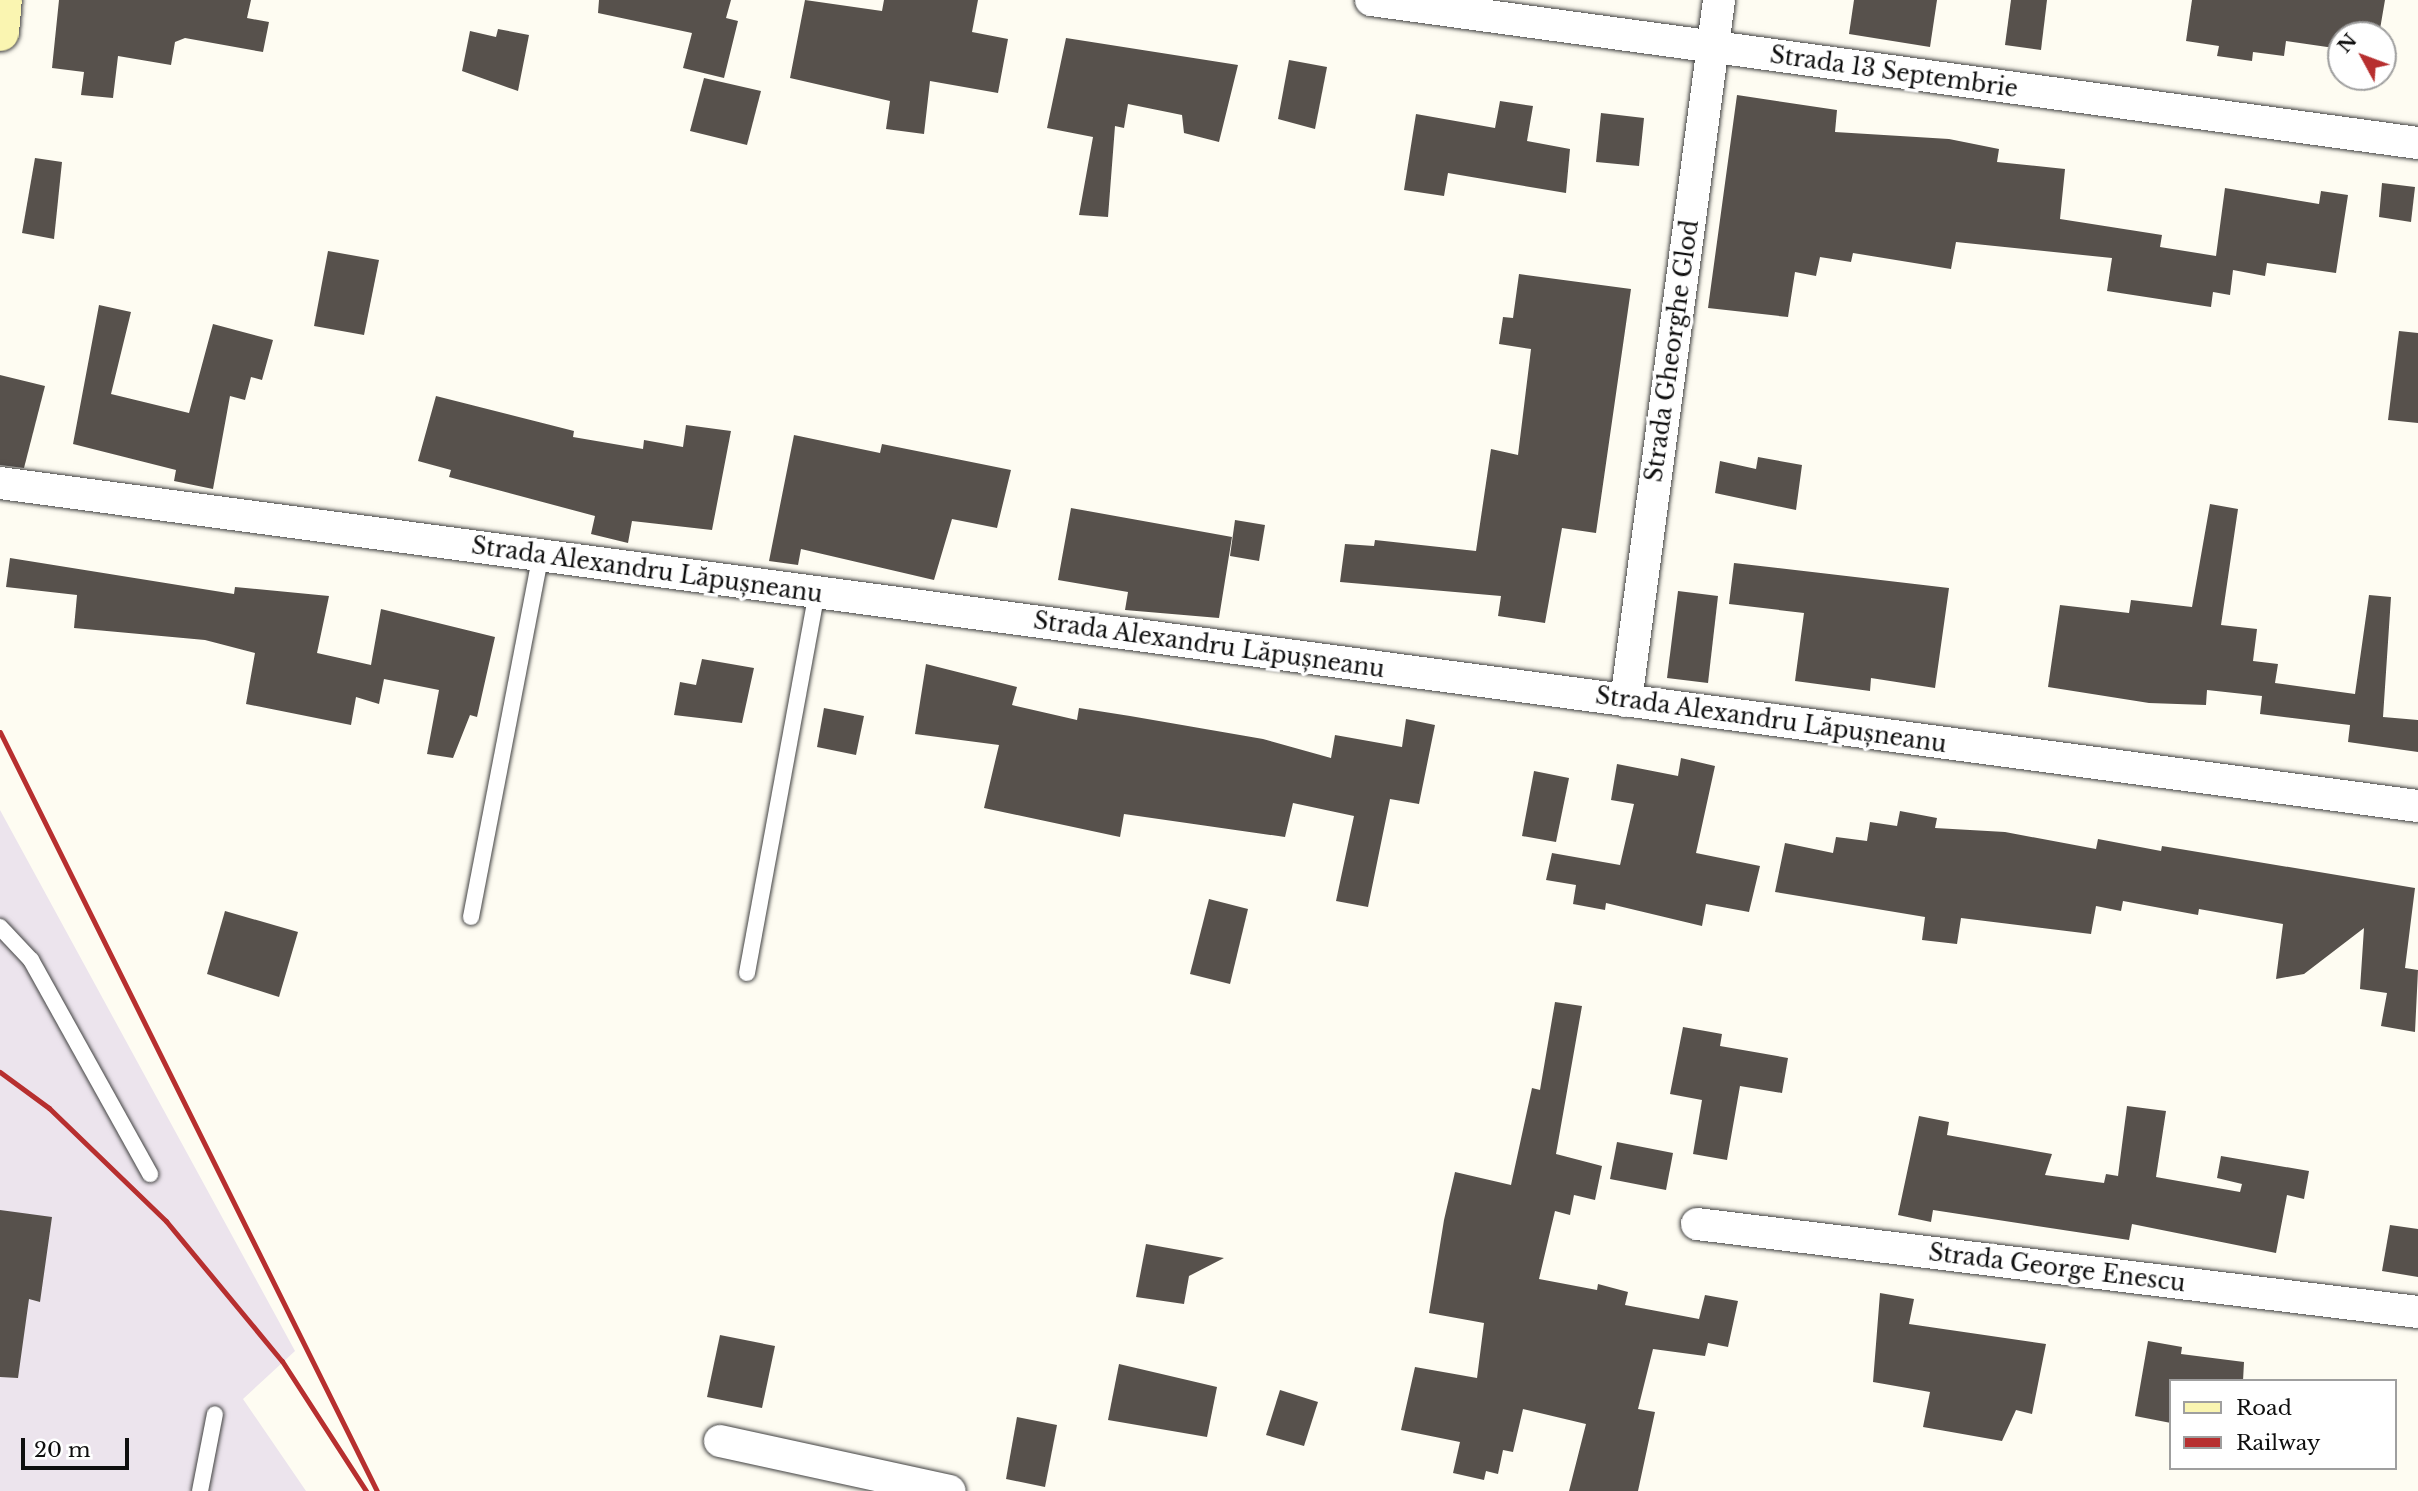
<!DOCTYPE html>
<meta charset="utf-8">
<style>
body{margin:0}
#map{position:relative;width:2418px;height:1491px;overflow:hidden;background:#fefcf2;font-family:"Libre Baskerville",serif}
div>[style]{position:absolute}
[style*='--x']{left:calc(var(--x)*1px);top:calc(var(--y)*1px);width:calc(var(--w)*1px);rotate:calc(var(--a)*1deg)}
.industrial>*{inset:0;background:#ece4ed}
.building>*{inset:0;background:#57514c}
.roads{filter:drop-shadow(0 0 2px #424242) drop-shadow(0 0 2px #424242)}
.service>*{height:16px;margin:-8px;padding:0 8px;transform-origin:8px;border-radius:8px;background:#fff}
.minor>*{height:32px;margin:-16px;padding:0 16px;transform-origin:16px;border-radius:16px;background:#fff}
.secondary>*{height:38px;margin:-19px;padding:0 19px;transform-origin:19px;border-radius:19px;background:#faf5b1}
.rail>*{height:5px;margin:-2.5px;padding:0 2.5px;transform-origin:2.5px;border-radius:2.5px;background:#b72f2f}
span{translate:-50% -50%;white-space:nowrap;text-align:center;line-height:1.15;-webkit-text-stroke:7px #fff;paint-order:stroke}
.street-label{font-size:23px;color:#0f0f0f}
.legend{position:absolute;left:2169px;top:1379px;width:228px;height:91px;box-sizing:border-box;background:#fff;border:2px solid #9f9f9f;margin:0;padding:9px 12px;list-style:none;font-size:21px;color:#0f0f0f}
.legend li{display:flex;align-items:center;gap:14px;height:35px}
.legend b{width:35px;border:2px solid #9f9f9f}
.north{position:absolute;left:2327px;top:21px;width:70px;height:70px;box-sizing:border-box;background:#fff;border:2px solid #9f9f9f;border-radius:50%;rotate:311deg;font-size:19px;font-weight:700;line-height:28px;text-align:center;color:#0f0f0f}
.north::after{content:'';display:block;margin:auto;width:24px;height:32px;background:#b72f2f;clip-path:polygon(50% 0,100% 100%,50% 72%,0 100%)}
.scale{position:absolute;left:21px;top:1438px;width:108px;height:32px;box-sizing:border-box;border:4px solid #0f0f0f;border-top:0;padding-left:9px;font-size:21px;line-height:24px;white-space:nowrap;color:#0f0f0f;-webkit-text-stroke:5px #fff;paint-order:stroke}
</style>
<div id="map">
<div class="industrial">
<i style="clip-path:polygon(0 810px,295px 1351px,243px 1399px,306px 1491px,0 1491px)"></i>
</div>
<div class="building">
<i style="clip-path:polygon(59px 0,251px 0,247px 18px,269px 22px,263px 52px,185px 38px,175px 42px,171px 65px,118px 56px,113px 98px,81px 95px,84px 72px,52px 68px)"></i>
<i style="clip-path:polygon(599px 0,731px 0,726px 18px,738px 21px,724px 78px,683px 68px,692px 33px,598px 13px)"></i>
<i style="clip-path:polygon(805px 0,882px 11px,884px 0,978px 0,972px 32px,1008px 39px,998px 93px,930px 81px,924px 134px,886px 129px,890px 101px,790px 78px)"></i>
<i style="clip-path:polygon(1854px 0,1937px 0,1930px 47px,1849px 34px)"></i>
<i style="clip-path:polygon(2011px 0,2047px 0,2041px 50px,2005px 45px)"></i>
<i style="clip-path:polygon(2192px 0,2385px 0,2379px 35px,2341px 35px,2341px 49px,2286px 41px,2284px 56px,2253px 52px,2252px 61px,2217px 56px,2219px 46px,2186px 41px)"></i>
<i style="clip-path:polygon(498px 29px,529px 35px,518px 91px,462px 71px,470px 31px,496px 37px)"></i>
<i style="clip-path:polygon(1066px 38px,1238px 65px,1219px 142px,1184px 133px,1182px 115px,1128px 104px,1124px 128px,1115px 126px,1108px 217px,1079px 215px,1093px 137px,1047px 128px)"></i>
<i style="clip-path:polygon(1289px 60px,1327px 67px,1315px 129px,1278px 119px)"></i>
<i style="clip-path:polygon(704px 78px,761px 91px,747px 145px,690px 131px)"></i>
<i style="clip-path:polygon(1737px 95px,1837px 110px,1835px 132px,1949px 139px,1999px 149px,1997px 162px,2065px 169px,2060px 219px,2162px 235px,2160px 247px,2216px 256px,2225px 188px,2319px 204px,2321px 191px,2348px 195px,2336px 273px,2267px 263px,2265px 276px,2233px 270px,2230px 295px,2213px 292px,2211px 307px,2107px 291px,2112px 258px,1956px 242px,1951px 269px,1853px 253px,1851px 262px,1820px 257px,1816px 276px,1795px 272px,1788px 317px,1708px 308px)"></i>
<i style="clip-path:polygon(1500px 101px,1533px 106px,1527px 141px,1570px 149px,1566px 193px,1448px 173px,1444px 196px,1404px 190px,1416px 114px,1495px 128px)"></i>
<i style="clip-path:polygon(1601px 113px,1644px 118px,1639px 166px,1596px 162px)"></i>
<i style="clip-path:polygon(35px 158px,62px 162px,54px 239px,22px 233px)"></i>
<i style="clip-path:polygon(2382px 183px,2415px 187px,2411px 222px,2379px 217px)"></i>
<i style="clip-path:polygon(328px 251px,379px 260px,364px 335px,314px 326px)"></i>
<i style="clip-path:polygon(1519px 274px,1631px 289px,1596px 533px,1562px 528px,1545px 623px,1498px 616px,1501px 596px,1340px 582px,1345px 544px,1374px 546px,1375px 540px,1476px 551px,1491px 449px,1518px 455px,1531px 349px,1499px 344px,1503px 317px,1513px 318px)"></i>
<i style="clip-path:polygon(99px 305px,131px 312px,111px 394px,189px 413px,213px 324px,273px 340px,262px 380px,251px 377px,245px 400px,230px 396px,213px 489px,174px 481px,176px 470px,73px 444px)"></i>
<i style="clip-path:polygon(2399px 331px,2418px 333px,2418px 423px,2388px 420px)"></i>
<i style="clip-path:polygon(0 375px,45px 386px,24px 468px,0 465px)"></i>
<i style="clip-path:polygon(436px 396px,574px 431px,573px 437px,643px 449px,644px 440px,683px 447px,686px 425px,731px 431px,712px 530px,632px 521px,628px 543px,591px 534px,595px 516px,449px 477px,451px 470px,418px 461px)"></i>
<i style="clip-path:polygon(794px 435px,880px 453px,882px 444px,1011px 470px,997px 528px,952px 519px,934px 580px,801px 549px,798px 565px,769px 561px)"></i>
<i style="clip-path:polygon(1758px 457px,1802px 465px,1796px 510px,1715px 493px,1720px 461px,1756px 469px)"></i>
<i style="clip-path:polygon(2210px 504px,2238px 509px,2221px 625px,2257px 629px,2253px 661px,2278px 664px,2275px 683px,2355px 694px,2369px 595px,2391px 597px,2383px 717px,2418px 720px,2418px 752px,2348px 742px,2350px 725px,2260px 714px,2262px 696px,2207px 690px,2206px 705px,2149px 703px,2048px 687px,2060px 605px,2129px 613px,2131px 600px,2192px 607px)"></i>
<i style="clip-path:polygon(1071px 508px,1232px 537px,1219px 618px,1125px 610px,1128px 592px,1058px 580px)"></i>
<i style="clip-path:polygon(1235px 520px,1265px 525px,1259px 561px,1230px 556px)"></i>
<i style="clip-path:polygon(10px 558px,234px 594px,235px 587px,329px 596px,317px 653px,371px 665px,381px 609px,495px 637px,477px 717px,470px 715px,453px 758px,427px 754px,439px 690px,384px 679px,379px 704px,356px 697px,351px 725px,246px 704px,255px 653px,205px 640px,74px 628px,77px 595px,6px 587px)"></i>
<i style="clip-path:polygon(1734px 563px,1949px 588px,1935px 688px,1871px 678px,1870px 691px,1795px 681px,1804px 613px,1729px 604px)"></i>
<i style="clip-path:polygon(1678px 591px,1718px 596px,1708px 683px,1667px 678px)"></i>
<i style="clip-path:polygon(702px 659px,754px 668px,742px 723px,674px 715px,680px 682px,696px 685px)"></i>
<i style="clip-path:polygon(926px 664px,1017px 687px,1012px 705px,1077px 720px,1079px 708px,1130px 716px,1263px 739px,1331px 758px,1335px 735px,1402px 747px,1406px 719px,1435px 725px,1419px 804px,1390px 799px,1368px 907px,1336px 901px,1354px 816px,1293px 803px,1285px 837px,1124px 814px,1120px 837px,984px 808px,999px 745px,915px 734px)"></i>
<i style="clip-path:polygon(824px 708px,864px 716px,856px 755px,817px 747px)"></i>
<i style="clip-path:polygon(1681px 758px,1715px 766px,1696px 853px,1760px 866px,1749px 912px,1706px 904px,1702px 926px,1606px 903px,1605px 910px,1573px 904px,1576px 885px,1546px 880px,1552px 853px,1620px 865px,1634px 804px,1611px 800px,1617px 764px,1678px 776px)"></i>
<i style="clip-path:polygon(1534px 771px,1569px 778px,1556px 842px,1522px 836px)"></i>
<i style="clip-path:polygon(1900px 811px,1937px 818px,1935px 828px,2005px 832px,2096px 849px,2098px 839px,2161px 851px,2162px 846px,2415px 888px,2405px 968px,2418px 970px,2415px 1032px,2381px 1026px,2387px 993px,2360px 989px,2364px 928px,2304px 974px,2276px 979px,2283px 924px,2199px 909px,2198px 915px,2123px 901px,2121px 911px,2096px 906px,2091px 934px,1961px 918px,1957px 944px,1922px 940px,1925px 917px,1775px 892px,1785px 843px,1833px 853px,1836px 837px,1867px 841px,1870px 822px,1897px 826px)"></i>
<i style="clip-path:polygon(1209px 899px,1248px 909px,1230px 984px,1190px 974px)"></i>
<i style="clip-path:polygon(225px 911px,298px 932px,279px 997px,207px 974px)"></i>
<i style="clip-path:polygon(1555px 1002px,1582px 1006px,1556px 1154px,1602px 1166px,1595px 1200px,1574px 1195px,1570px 1215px,1555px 1211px,1539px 1279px,1597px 1290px,1598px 1284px,1628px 1292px,1625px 1305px,1699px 1319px,1705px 1295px,1738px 1301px,1728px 1347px,1708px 1343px,1705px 1356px,1653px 1349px,1638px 1409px,1655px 1412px,1638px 1491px,1569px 1491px,1586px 1424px,1523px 1409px,1513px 1452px,1503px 1450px,1498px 1474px,1486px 1471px,1484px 1480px,1453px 1473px,1460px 1442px,1401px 1430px,1415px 1367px,1477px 1378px,1484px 1323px,1429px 1313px,1444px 1220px,1455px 1172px,1511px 1185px,1532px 1088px,1540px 1090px)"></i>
<i style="clip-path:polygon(1683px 1027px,1722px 1034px,1720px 1046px,1788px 1058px,1782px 1093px,1740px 1086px,1727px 1160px,1693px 1154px,1702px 1100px,1670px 1094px)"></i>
<i style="clip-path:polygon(2127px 1106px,2166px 1111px,2156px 1177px,2240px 1192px,2242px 1184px,2217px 1178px,2221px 1156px,2309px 1171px,2304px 1199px,2287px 1195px,2276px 1253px,2132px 1224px,2129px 1240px,1933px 1210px,1931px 1222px,1898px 1215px,1919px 1116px,1949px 1122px,1947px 1135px,2052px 1154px,2045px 1175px,2104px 1183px,2106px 1174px,2118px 1176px)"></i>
<i style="clip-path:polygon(1617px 1142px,1673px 1153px,1666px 1190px,1610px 1179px)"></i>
<i style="clip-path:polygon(0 1210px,52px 1217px,40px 1302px,29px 1299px,18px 1378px,0 1377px)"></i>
<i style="clip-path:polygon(2390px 1225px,2418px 1229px,2418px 1277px,2382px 1271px)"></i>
<i style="clip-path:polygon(1146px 1244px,1224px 1258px,1189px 1276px,1184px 1304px,1136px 1297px)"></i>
<i style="clip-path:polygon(1880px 1293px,1914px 1299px,1909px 1324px,2046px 1344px,2032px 1414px,2016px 1410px,2002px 1441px,1923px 1427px,1930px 1392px,1873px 1382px)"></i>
<i style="clip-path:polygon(720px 1335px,775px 1346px,762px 1408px,707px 1397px)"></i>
<i style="clip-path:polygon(2148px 1341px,2182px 1347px,2181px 1354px,2244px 1362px,2243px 1381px,2171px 1381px,2171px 1423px,2135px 1416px)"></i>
<i style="clip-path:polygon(1119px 1364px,1217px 1387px,1207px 1437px,1108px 1420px)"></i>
<i style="clip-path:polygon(1280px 1390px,1318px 1402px,1304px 1446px,1266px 1435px)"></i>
<i style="clip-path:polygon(1017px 1417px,1057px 1425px,1045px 1487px,1006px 1479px)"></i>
</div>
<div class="roads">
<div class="service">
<i style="--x:471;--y:917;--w:369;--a:-79.1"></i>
<i style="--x:0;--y:927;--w:45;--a:46.8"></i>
<i style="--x:31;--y:960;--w:245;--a:60.9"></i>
<i style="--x:747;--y:973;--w:386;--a:-79.6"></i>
<i style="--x:200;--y:1491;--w:78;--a:-79"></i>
</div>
<div class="minor">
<i style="--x:1371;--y:0;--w:1057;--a:7.78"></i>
<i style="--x:0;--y:483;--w:2439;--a:7.61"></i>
<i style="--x:1626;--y:701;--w:707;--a:-82.44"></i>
<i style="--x:1697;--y:1224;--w:726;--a:6.96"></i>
<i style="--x:720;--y:1441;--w:235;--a:12.3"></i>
</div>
<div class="secondary">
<i style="--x:0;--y:32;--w:32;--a:-85"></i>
</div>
</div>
<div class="rail">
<i style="--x:0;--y:732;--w:847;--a:63.59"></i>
<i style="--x:0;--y:1072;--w:61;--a:36.3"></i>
<i style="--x:49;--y:1108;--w:163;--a:44"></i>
<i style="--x:166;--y:1221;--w:182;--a:50.4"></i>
<i style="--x:282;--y:1361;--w:155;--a:57.1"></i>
</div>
<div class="street-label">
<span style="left:1894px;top:72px;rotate:8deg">Strada 13 Septembrie</span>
<span style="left:1672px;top:351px;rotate:-82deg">Strada Gheorghe Glod</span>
<span style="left:647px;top:570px;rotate:8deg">Strada Alexandru Lăpușneanu</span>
<span style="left:1209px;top:645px;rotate:8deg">Strada Alexandru Lăpușneanu</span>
<span style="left:1771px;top:720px;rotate:8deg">Strada Alexandru Lăpușneanu</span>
<span style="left:2057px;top:1268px;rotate:7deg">Strada George Enescu</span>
</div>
<ul class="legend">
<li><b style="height:9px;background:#faf5b1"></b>Road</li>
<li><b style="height:9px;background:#b72f2f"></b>Railway</li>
</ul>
<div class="north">N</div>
<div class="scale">20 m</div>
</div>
